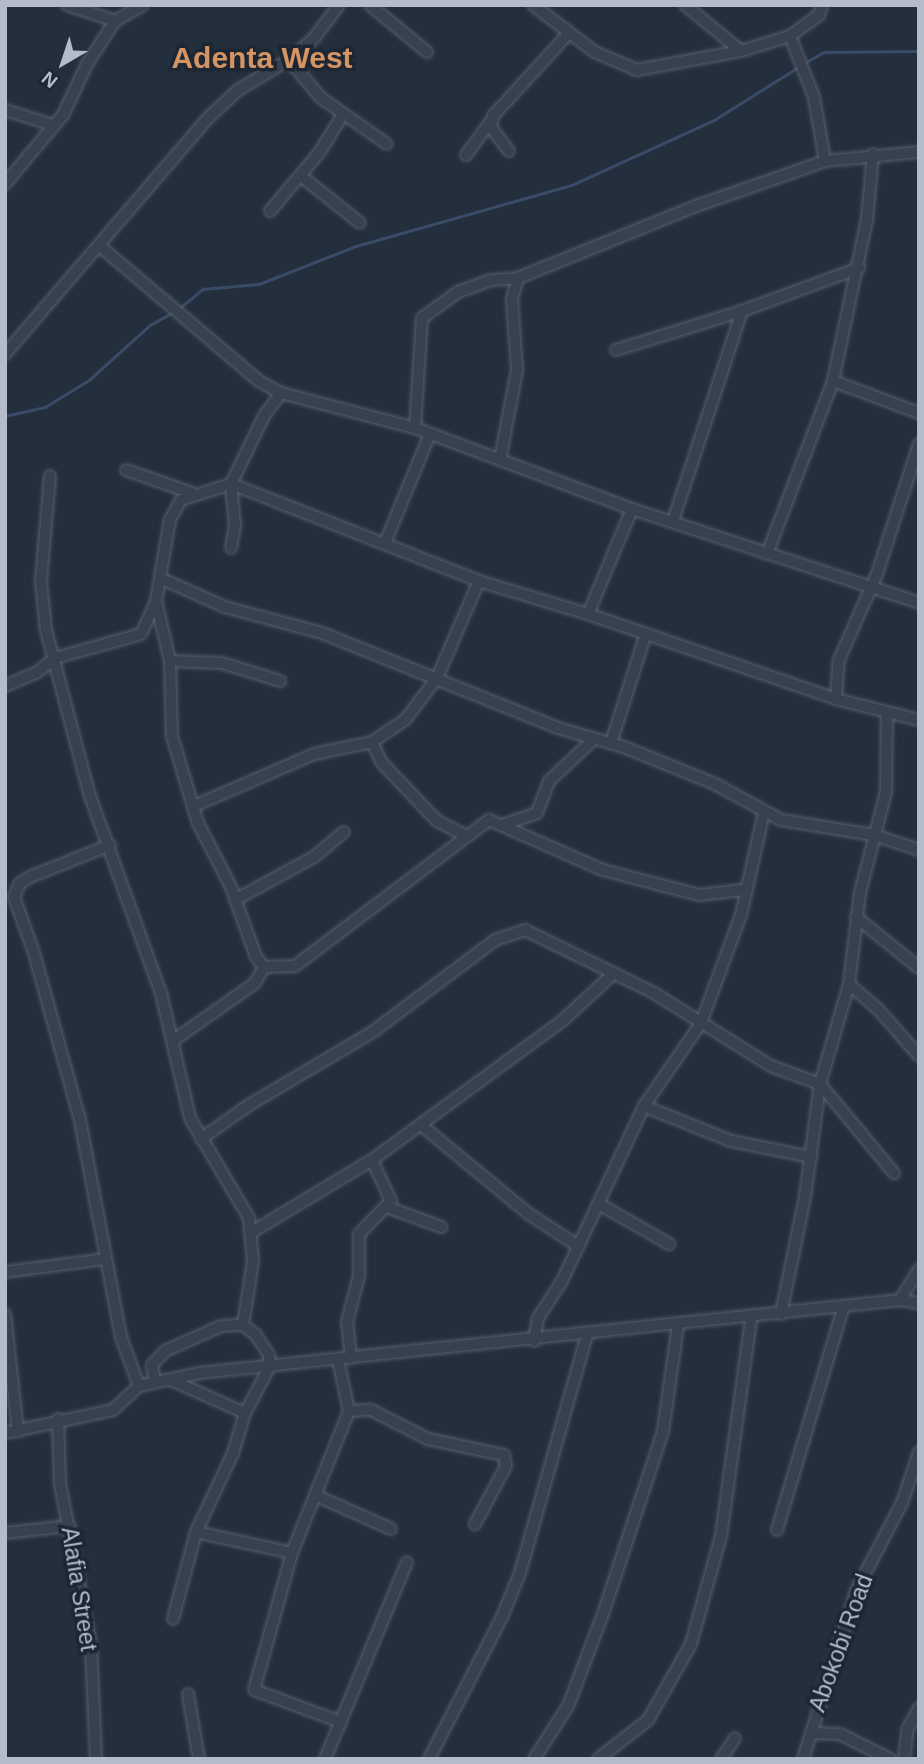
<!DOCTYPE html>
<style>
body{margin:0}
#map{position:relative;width:924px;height:1764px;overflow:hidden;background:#242f3e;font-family:Arial,sans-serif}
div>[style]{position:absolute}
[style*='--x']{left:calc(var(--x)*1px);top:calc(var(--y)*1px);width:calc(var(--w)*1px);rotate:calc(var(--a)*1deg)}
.stream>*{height:2.5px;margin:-1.25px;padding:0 1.25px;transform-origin:1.25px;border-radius:1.25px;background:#394c67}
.roads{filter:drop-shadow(0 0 2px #565f6c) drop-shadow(0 0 2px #565f6c)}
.street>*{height:10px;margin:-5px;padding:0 5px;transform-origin:5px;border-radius:5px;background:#38414e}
span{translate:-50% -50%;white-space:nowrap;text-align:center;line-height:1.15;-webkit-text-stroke:7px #1d2633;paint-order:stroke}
.street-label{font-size:23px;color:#b4bcc9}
.district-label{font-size:30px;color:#d59563;font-weight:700}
.frame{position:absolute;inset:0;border:7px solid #b4bcc9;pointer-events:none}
.north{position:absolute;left:28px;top:28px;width:70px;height:70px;-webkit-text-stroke:5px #1d2633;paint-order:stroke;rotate:219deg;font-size:19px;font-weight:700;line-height:28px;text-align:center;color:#b4bcc9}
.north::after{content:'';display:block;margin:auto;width:24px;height:32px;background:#b4bcc9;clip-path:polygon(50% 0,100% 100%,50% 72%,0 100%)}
</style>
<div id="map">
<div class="stream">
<i style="--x:806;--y:62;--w:21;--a:-29"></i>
<i style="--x:824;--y:52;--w:95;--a:-0.6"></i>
<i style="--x:180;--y:308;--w:30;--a:-40"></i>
<i style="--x:203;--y:289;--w:56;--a:-5.1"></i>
<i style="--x:259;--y:284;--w:104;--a:-21.4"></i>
<i style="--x:356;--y:246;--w:224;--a:-15.8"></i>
<i style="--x:572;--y:185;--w:156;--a:-24.6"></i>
<i style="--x:714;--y:120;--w:102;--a:-32.1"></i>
<i style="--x:5;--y:416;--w:41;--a:-12.7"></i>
<i style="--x:45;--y:407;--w:52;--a:-31.5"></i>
<i style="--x:89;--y:380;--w:82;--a:-42"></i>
<i style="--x:150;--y:325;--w:25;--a:-29"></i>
</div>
<div class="roads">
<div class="street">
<i style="--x:67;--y:5;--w:51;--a:18.4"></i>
<i style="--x:115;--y:21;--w:32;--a:-30"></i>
<i style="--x:370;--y:5;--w:74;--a:39.5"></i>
<i style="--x:533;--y:5;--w:78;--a:37.2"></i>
<i style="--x:595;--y:52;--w:46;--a:23.2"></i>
<i style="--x:637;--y:70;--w:106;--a:-10.4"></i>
<i style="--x:741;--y:51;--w:51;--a:-17"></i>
<i style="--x:790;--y:36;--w:66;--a:68.5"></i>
<i style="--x:814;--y:97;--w:65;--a:80.2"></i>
<i style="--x:685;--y:5;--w:72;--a:39.4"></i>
<i style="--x:790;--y:36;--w:36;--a:-36"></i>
<i style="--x:819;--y:15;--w:10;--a:-73"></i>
<i style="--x:289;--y:60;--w:50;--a:49.9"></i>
<i style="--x:321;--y:98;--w:80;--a:34.9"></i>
<i style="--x:5;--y:110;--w:50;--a:17.4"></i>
<i style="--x:509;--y:151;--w:30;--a:-127"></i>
<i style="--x:491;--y:127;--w:11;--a:-80"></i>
<i style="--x:493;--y:116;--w:111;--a:-47.6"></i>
<i style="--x:466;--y:155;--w:42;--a:-53.7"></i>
<i style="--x:301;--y:176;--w:75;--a:38.5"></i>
<i style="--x:5;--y:184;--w:90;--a:-50"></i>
<i style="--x:63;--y:115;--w:56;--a:-64.8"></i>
<i style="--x:87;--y:64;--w:51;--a:-56.9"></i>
<i style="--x:270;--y:211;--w:76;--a:-49.8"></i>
<i style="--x:319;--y:153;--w:44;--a:-58.1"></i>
<i style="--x:101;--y:247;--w:207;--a:40.3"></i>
<i style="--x:259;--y:381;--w:25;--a:29"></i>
<i style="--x:281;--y:393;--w:138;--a:14.6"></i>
<i style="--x:415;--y:428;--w:232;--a:20.5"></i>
<i style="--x:632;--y:509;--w:302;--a:18.1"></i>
<i style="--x:616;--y:350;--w:132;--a:-17.2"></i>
<i style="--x:5;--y:354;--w:310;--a:-49.3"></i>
<i style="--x:207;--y:119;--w:42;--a:-43.1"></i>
<i style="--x:238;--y:90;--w:59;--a:-30.5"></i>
<i style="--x:289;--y:60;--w:33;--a:-41"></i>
<i style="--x:314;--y:38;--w:41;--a:-52.9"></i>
<i style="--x:833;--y:381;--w:92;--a:20.4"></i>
<i style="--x:415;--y:428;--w:110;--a:-86.4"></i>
<i style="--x:422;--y:318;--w:44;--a:-35.8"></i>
<i style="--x:458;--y:292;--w:35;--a:-20"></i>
<i style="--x:491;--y:280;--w:27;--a:-4"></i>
<i style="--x:518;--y:278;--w:195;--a:-22"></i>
<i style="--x:699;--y:205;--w:133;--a:-19.2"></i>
<i style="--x:825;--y:161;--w:94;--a:-5.5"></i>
<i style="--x:500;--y:460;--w:92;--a:-79.3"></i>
<i style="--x:517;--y:370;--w:71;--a:-94"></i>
<i style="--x:512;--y:299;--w:22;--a:-74"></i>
<i style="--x:126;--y:470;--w:70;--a:19.2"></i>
<i style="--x:50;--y:476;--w:106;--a:94.9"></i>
<i style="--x:41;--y:582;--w:48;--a:84.1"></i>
<i style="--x:46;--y:630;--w:172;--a:75.2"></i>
<i style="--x:90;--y:796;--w:209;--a:70.2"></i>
<i style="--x:161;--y:993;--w:128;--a:76.9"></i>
<i style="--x:190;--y:1118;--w:116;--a:59.5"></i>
<i style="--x:249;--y:1218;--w:43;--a:84.7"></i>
<i style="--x:253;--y:1261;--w:65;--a:98.9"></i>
<i style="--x:632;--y:509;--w:114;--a:112.7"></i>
<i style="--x:588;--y:614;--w:262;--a:18.9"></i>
<i style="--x:836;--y:699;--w:86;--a:14.2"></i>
<i style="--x:673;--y:521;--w:221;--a:-71.8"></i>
<i style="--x:742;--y:311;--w:125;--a:-20.2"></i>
<i style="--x:385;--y:543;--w:118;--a:-67.6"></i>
<i style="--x:231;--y:548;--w:23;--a:-80"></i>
<i style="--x:235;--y:525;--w:41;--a:-95.6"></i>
<i style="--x:231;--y:484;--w:76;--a:-64.1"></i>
<i style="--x:264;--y:416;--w:29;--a:-54"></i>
<i style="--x:767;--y:554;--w:185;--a:-69.1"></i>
<i style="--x:833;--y:381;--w:165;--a:-78.1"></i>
<i style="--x:867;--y:220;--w:66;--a:-84.8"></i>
<i style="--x:160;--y:578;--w:71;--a:24"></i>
<i style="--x:225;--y:607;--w:100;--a:15"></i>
<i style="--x:322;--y:633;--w:254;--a:21.9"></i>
<i style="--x:558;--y:728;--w:69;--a:16.1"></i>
<i style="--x:624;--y:747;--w:98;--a:22.1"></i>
<i style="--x:715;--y:784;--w:75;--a:28.6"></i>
<i style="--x:781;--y:820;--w:94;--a:9.2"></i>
<i style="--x:874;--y:835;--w:47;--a:18.4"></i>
<i style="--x:588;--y:614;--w:114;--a:-163.2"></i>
<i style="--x:479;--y:581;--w:266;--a:-158.6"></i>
<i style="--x:231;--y:484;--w:52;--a:162.3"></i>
<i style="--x:181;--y:500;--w:23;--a:119"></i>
<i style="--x:170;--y:520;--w:82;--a:99.8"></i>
<i style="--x:156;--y:601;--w:62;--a:76.9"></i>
<i style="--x:170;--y:661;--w:75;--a:88.5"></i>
<i style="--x:172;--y:736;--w:91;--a:73.4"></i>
<i style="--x:198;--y:823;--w:72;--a:62.7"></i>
<i style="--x:231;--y:887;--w:74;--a:70.3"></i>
<i style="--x:256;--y:957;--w:13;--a:51"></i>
<i style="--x:264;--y:967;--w:31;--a:-2"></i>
<i style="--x:295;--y:966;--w:243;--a:-37"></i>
<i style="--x:489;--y:820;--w:124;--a:23.7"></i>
<i style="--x:603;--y:870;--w:99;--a:14.6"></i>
<i style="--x:699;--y:895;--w:44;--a:-6.5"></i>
<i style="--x:170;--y:661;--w:52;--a:2.2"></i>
<i style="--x:222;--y:663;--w:61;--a:17.2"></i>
<i style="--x:5;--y:686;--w:34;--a:-23"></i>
<i style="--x:36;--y:673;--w:24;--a:-38"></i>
<i style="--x:55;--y:658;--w:89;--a:-15.6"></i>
<i style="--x:141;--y:634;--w:33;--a:-65"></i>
<i style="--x:836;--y:699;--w:39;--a:-86"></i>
<i style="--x:839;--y:660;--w:94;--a:-66.2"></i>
<i style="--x:877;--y:574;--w:137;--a:-72.1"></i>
<i style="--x:372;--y:742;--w:23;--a:65"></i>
<i style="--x:382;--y:763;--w:80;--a:46.5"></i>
<i style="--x:437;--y:821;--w:33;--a:27"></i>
<i style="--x:611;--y:743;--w:115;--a:-72.3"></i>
<i style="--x:194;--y:806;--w:131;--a:-23.4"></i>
<i style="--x:314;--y:754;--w:59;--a:-11.7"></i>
<i style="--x:372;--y:742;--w:40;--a:-34"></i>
<i style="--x:405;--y:720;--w:53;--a:-52.7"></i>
<i style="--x:437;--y:678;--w:106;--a:-66.6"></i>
<i style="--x:502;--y:825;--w:37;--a:-19"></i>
<i style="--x:537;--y:813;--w:34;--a:-69"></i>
<i style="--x:549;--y:781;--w:62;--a:-43"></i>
<i style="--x:110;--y:845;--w:86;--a:158.2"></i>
<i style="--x:30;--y:877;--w:12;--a:149"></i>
<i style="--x:20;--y:883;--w:15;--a:113"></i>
<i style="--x:14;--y:897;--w:59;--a:70.3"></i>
<i style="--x:34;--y:953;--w:173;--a:74.6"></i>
<i style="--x:80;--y:1120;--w:221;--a:79.3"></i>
<i style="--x:121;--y:1337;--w:52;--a:69.8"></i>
<i style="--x:235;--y:900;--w:90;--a:-28.6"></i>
<i style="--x:314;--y:857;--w:39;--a:-40"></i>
<i style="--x:856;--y:917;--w:81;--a:39"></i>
<i style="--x:849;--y:984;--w:38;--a:41"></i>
<i style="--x:878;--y:1009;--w:62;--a:48.9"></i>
<i style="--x:174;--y:1040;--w:99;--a:-35.1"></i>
<i style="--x:255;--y:983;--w:18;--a:-61"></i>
<i style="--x:644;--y:1106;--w:94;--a:21.9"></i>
<i style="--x:731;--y:1141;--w:82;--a:11.3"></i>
<i style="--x:421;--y:1125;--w:140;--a:39.5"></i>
<i style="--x:529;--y:1214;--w:59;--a:33.1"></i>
<i style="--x:201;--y:1139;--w:59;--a:-35.3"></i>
<i style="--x:249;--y:1105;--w:145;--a:-30.6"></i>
<i style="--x:374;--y:1031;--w:151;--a:-36.9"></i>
<i style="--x:495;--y:940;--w:32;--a:-18"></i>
<i style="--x:525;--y:930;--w:144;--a:26"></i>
<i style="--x:654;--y:993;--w:138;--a:32"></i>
<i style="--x:771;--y:1066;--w:52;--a:20.2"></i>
<i style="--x:820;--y:1084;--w:116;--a:50.3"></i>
<i style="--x:599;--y:1204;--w:81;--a:29.7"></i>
<i style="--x:387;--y:1207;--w:58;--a:20.3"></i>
<i style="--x:252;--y:1232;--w:140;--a:-31"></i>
<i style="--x:372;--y:1160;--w:235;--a:-36.2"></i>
<i style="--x:562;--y:1021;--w:69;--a:-42.7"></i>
<i style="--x:5;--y:1272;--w:101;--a:-7.4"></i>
<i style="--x:900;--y:1300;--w:36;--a:-58"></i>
<i style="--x:5;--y:1314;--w:118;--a:83.7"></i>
<i style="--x:781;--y:1314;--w:119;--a:-78.4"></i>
<i style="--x:805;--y:1197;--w:114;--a:-82.4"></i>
<i style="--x:820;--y:1084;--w:104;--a:-73.8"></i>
<i style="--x:849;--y:984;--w:92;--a:-83.1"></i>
<i style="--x:860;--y:893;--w:104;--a:-75.6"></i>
<i style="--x:886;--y:792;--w:79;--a:-89.3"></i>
<i style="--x:534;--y:1341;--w:23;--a:-80"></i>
<i style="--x:538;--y:1318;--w:44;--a:-57"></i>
<i style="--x:562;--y:1281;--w:193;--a:-64.9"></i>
<i style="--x:644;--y:1106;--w:101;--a:-55.5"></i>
<i style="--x:701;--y:1023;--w:115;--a:-69.7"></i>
<i style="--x:741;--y:915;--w:106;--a:-77.4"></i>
<i style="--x:351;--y:1358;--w:36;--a:-96"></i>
<i style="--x:347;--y:1322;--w:48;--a:-75.4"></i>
<i style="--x:359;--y:1276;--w:42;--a:-90"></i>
<i style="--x:359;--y:1234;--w:46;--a:-45.9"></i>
<i style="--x:391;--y:1201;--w:45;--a:-114.9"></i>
<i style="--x:338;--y:1359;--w:53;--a:78.1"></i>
<i style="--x:349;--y:1411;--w:153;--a:111.9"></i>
<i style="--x:292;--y:1553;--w:142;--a:105.5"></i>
<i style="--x:254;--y:1690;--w:93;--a:20.2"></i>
<i style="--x:171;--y:1380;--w:81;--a:24"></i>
<i style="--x:155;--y:1381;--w:16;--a:-101"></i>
<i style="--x:152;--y:1365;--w:19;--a:-47"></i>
<i style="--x:165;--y:1351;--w:61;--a:-24.1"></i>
<i style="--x:221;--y:1326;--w:22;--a:-3"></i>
<i style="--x:243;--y:1325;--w:15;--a:37"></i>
<i style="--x:255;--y:1334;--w:25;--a:56"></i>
<i style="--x:269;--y:1355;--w:11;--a:85"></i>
<i style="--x:270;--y:1366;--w:53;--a:118"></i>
<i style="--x:245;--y:1413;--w:42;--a:106.7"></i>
<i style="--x:233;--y:1453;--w:87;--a:115.1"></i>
<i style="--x:196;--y:1532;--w:90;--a:104.8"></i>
<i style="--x:349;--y:1411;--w:22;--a:-3"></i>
<i style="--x:371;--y:1410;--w:64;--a:27"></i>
<i style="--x:428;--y:1439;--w:78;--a:11.9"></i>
<i style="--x:504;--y:1455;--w:11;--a:80"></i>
<i style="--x:506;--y:1466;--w:66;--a:118.1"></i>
<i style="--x:58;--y:1419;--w:65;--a:88.2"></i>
<i style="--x:60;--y:1484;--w:164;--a:79.1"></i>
<i style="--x:91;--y:1645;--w:114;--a:87.5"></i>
<i style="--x:5;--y:1433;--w:110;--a:-12"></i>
<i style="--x:113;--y:1410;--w:35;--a:-43"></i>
<i style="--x:139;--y:1386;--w:61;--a:-12.2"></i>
<i style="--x:199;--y:1373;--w:705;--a:-5.95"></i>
<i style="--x:900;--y:1300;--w:19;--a:9"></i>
<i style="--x:315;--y:1495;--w:83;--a:24.1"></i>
<i style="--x:777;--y:1530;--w:231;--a:-73.4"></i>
<i style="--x:196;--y:1532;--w:98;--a:12.3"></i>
<i style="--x:5;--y:1533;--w:65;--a:-6.1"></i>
<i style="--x:188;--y:1694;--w:66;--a:80.4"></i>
<i style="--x:811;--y:1733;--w:29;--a:2"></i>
<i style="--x:840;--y:1734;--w:56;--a:26.6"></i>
<i style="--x:325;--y:1759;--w:213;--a:-67.4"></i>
<i style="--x:429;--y:1759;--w:160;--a:-62.8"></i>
<i style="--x:502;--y:1617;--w:48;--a:-67.8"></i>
<i style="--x:520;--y:1573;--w:247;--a:-74.3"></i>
<i style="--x:534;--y:1759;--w:63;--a:-57.3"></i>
<i style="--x:568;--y:1706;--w:95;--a:-69.1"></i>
<i style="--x:602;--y:1617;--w:196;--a:-71.8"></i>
<i style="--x:663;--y:1431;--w:106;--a:-81.9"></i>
<i style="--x:598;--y:1759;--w:63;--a:-38"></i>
<i style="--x:648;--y:1720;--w:87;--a:-60.5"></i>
<i style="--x:691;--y:1644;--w:112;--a:-74.5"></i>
<i style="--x:721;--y:1536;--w:219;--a:-82.1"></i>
<i style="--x:721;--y:1759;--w:25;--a:-56"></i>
<i style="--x:803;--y:1759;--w:178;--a:-72.4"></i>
<i style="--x:857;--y:1589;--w:97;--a:-62.4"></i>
<i style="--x:902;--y:1503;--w:54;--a:-71.6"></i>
<i style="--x:904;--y:1759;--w:31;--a:-83"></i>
<i style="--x:908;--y:1728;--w:23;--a:-61"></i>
</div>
</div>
<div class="street-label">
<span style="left:79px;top:1589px;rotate:81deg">Alafia Street</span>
<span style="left:841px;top:1643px;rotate:-70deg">Abokobi Road</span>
</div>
<div class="district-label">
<span style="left:262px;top:58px">Adenta West</span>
</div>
<div class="frame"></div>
<div class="north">N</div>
</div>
